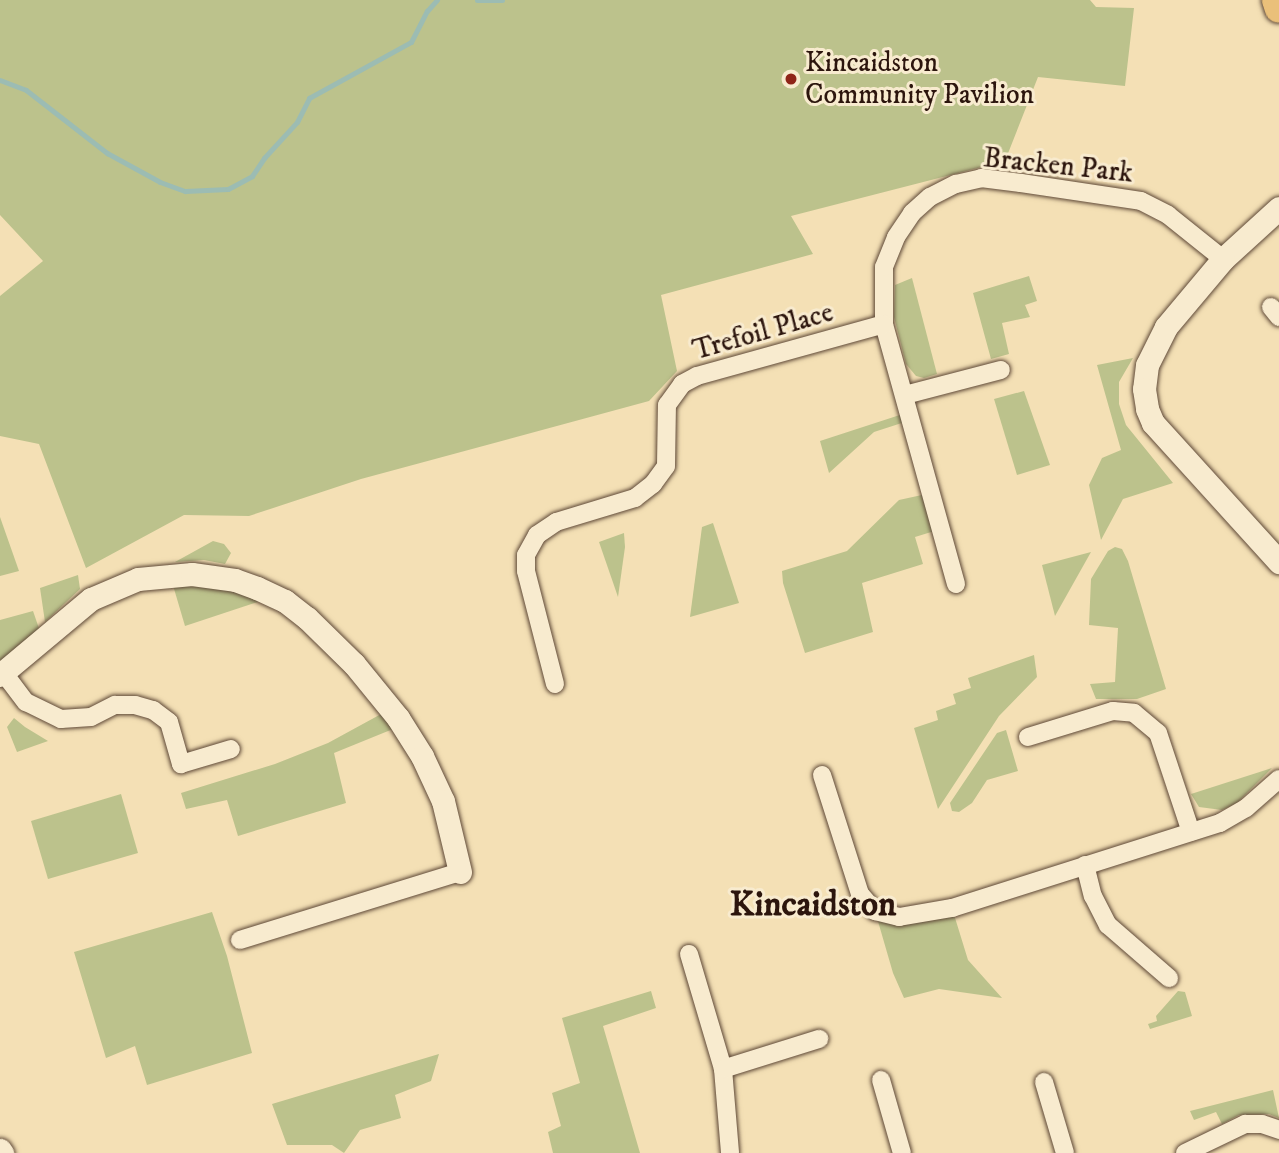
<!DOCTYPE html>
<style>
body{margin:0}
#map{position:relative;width:1279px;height:1153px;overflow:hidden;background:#f4e0b5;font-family:"IM FELL DW Pica",serif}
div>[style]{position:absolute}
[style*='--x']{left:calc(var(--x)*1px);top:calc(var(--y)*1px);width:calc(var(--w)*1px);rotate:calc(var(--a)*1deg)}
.green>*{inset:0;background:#bcc28c}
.stream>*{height:5px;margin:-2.5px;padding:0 2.5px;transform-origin:2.5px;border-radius:2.5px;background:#9cbcb3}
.roads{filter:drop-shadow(0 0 2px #5e4837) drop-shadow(0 0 2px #5e4837)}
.minor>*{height:18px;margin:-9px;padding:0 9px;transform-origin:9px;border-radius:9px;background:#f8ebcf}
.tertiary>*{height:23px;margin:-11.5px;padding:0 11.5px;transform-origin:11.5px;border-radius:11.5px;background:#f8ebcf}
.primary>*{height:28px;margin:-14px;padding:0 14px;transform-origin:14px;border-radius:14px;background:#eac07a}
.dots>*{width:19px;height:19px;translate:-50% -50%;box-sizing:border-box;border:4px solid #f8ebcf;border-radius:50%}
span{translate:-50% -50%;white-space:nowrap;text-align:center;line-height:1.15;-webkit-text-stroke:6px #f8ebcf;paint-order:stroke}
.poi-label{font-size:28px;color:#2c150d}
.left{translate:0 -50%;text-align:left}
.street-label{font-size:28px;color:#2c150d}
.district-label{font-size:35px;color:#2c150d;font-weight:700}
</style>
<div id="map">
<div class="green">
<i style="clip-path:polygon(0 0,1090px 0,1096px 7px,1134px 8px,1125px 86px,1038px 77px,1005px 161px,791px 216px,813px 254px,661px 295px,677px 371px,649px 401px,361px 479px,249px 516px,184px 515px,86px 568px,39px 444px,0 436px,0 296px,43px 261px,0 215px)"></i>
<i style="clip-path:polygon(1029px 276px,1037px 301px,1025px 305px,1030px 317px,1002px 323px,1009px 354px,991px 359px,973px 293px)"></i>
<i style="clip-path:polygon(912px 278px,937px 374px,924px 378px,916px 376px,906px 364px,894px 317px,895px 285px)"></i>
<i style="clip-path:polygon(1133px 358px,1119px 382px,1119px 404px,1126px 425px,1173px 483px,1123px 499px,1101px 540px,1089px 485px,1102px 458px,1121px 450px,1097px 365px)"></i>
<i style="clip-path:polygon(1024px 391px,1050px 465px,1017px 475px,994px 399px)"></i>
<i style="clip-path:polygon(909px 412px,911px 420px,874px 432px,829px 473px,820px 441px)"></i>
<i style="clip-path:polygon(931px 493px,941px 529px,915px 537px,923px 564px,862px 583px,873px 632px,805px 653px,783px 583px,782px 571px,847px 551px,899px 500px)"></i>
<i style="clip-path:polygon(0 517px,19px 571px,0 576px)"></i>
<i style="clip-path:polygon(713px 523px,739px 603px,690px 617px,702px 527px)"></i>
<i style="clip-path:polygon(624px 533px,625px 547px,618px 597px,599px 542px)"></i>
<i style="clip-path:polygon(213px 541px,224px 544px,231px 553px,225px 564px,204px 560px,175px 562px)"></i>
<i style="clip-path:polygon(1115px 547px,1122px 549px,1128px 561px,1166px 689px,1137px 699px,1096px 699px,1090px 684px,1115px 682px,1118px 628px,1089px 625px,1091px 579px,1108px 551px)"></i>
<i style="clip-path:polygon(1091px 552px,1055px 616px,1042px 565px)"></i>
<i style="clip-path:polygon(78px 575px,80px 589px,45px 622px,40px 588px)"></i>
<i style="clip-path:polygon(172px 582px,205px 582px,267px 599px,185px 626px)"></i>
<i style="clip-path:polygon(33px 611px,43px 640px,0 675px,0 620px)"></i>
<i style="clip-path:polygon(1034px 655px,1037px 677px,999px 716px,938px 809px,914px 728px,938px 720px,936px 711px,956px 704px,953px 694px,971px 688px,968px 678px)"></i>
<i style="clip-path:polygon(383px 713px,393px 729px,334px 753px,346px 803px,238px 836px,227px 800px,186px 809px,181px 793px,275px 764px,328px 743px)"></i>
<i style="clip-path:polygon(14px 718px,25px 727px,48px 741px,17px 752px,7px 727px)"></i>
<i style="clip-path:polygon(1006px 730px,1018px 771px,987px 780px,972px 803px,959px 812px,952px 811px,950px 803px,997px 733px)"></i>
<i style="clip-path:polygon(1272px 768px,1237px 803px,1222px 810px,1199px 807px,1191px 794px)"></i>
<i style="clip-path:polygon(121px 794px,138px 853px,48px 879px,31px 821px)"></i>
<i style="clip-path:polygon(952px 908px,968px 960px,1002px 998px,939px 989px,904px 998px,893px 973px,875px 911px)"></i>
<i style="clip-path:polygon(212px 912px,227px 956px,252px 1053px,147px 1085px,135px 1046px,106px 1058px,74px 952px)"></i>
<i style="clip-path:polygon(651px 991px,656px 1008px,603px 1026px,640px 1153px,553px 1153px,548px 1132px,561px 1126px,552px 1093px,580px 1083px,562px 1018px)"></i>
<i style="clip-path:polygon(1178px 991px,1185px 992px,1192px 1016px,1150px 1029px,1148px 1024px,1157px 1021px,1156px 1016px)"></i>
<i style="clip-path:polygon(439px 1054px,431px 1081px,395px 1095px,401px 1118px,360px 1130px,344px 1153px,332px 1145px,287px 1145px,272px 1104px)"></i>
<i style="clip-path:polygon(1273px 1090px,1279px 1118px,1269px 1114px,1239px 1115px,1222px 1124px,1216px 1112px,1194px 1120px,1190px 1111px)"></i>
</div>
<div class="stream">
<i style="--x:477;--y:0;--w:25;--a:0"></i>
<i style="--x:0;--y:80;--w:28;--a:21"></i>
<i style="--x:26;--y:90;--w:103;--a:37.9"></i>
<i style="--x:107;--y:153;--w:60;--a:28.7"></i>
<i style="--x:160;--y:182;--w:27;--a:20"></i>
<i style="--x:185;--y:191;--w:43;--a:-2.7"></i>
<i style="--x:228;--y:189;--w:27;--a:-28"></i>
<i style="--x:252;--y:176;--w:22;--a:-56"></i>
<i style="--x:264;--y:158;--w:49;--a:-47.5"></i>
<i style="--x:297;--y:122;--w:27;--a:-63"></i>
<i style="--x:309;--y:98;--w:116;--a:-28.8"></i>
<i style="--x:411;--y:42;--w:35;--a:-63"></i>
<i style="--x:427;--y:11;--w:15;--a:-48"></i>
</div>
<div class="roads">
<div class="minor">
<i style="--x:1271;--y:307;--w:13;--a:51"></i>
<i style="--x:905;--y:395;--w:99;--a:-14.6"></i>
<i style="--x:956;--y:584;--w:270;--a:-105.5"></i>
<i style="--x:884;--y:324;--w:57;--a:-90"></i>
<i style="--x:884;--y:267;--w:32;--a:-68"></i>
<i style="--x:896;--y:237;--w:29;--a:-56"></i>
<i style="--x:912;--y:213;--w:24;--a:-42"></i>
<i style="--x:930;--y:197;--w:29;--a:-27"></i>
<i style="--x:956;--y:184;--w:26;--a:-13"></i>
<i style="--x:981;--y:178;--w:40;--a:7.1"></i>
<i style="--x:1021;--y:183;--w:121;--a:8.5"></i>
<i style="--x:1141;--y:201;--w:30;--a:27"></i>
<i style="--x:1168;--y:215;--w:70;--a:38.7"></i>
<i style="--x:3;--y:672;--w:38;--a:53"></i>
<i style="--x:26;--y:702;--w:39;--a:26"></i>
<i style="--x:61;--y:719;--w:30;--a:-4"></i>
<i style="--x:91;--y:717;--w:27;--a:-27"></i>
<i style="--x:115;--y:705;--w:20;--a:0"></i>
<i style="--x:135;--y:705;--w:19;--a:16"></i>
<i style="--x:153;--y:710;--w:20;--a:37"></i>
<i style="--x:169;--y:722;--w:44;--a:74.1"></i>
<i style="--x:181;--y:764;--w:52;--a:-16.7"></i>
<i style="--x:555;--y:684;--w:117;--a:-104.4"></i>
<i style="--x:526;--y:571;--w:16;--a:-90"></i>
<i style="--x:526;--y:555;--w:23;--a:-61"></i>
<i style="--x:537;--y:535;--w:23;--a:-34"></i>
<i style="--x:556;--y:522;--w:83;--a:-16.9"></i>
<i style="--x:635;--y:498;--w:23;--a:-38"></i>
<i style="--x:653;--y:484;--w:22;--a:-54"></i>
<i style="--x:666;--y:466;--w:61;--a:-89.1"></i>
<i style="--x:667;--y:405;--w:26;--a:-54"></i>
<i style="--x:682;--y:384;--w:17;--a:-28"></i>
<i style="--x:697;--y:376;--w:194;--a:-15.5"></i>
<i style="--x:1028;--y:737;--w:89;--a:-17"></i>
<i style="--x:1113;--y:711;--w:21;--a:5"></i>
<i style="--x:1134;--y:713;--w:31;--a:40"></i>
<i style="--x:1158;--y:733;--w:104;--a:71.6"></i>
<i style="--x:822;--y:775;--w:125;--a:72.3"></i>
<i style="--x:860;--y:894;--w:23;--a:49"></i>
<i style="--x:875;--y:911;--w:25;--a:14"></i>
<i style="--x:899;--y:917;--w:54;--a:-9.6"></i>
<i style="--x:952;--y:908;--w:281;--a:-17.6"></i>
<i style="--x:1220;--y:823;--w:30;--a:-30"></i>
<i style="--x:1246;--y:808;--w:44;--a:-41.3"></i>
<i style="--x:1085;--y:865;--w:32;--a:76"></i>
<i style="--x:1093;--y:896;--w:33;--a:63"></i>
<i style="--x:1108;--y:925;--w:81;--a:41"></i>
<i style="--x:240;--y:940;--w:230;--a:-17.2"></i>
<i style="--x:689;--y:954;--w:120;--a:73.5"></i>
<i style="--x:723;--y:1069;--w:84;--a:85.2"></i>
<i style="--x:723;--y:1069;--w:101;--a:-17.4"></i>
<i style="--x:881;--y:1080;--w:76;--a:74"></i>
<i style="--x:1044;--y:1082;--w:74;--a:73.5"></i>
<i style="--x:1185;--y:1153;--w:67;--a:-25.8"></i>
<i style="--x:1245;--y:1124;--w:17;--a:0"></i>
<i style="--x:1262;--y:1124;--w:18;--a:19"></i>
</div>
<div class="tertiary">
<i style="--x:1279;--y:208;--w:76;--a:137.7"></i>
<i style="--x:1223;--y:259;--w:89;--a:130"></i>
<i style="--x:1166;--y:327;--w:42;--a:116.6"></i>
<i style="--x:1147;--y:365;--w:24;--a:97"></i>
<i style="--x:1144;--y:389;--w:20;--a:81"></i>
<i style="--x:1147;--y:409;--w:15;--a:67"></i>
<i style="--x:1153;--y:423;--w:188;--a:47.8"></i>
<i style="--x:0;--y:675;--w:119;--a:-39.9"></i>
<i style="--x:91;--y:599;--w:51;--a:-23.1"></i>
<i style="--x:138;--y:579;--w:54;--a:-5.3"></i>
<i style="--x:192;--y:574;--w:43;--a:7.9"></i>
<i style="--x:235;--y:580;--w:23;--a:20"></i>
<i style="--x:257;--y:588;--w:31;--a:25"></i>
<i style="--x:285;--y:601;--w:28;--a:38"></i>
<i style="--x:307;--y:618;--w:66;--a:44.4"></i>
<i style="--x:354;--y:664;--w:70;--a:50.8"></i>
<i style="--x:398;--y:718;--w:45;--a:57.7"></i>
<i style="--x:422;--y:756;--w:50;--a:65"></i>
<i style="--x:443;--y:801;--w:73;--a:76.5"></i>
<i style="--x:0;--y:1150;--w:4;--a:56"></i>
</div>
<div class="primary">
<i style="--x:1276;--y:0;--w:9;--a:72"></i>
</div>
</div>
<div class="dots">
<i style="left:791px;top:79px;background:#8f2418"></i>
</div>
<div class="poi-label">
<span class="left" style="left:805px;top:79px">Kincaidston<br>Community Pavilion</span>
</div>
<div class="street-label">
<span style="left:1058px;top:166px;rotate:6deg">Bracken Park</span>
<span style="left:763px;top:332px;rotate:-16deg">Trefoil Place</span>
</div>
<div class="district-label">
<span style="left:813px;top:905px">Kincaidston</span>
</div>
</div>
